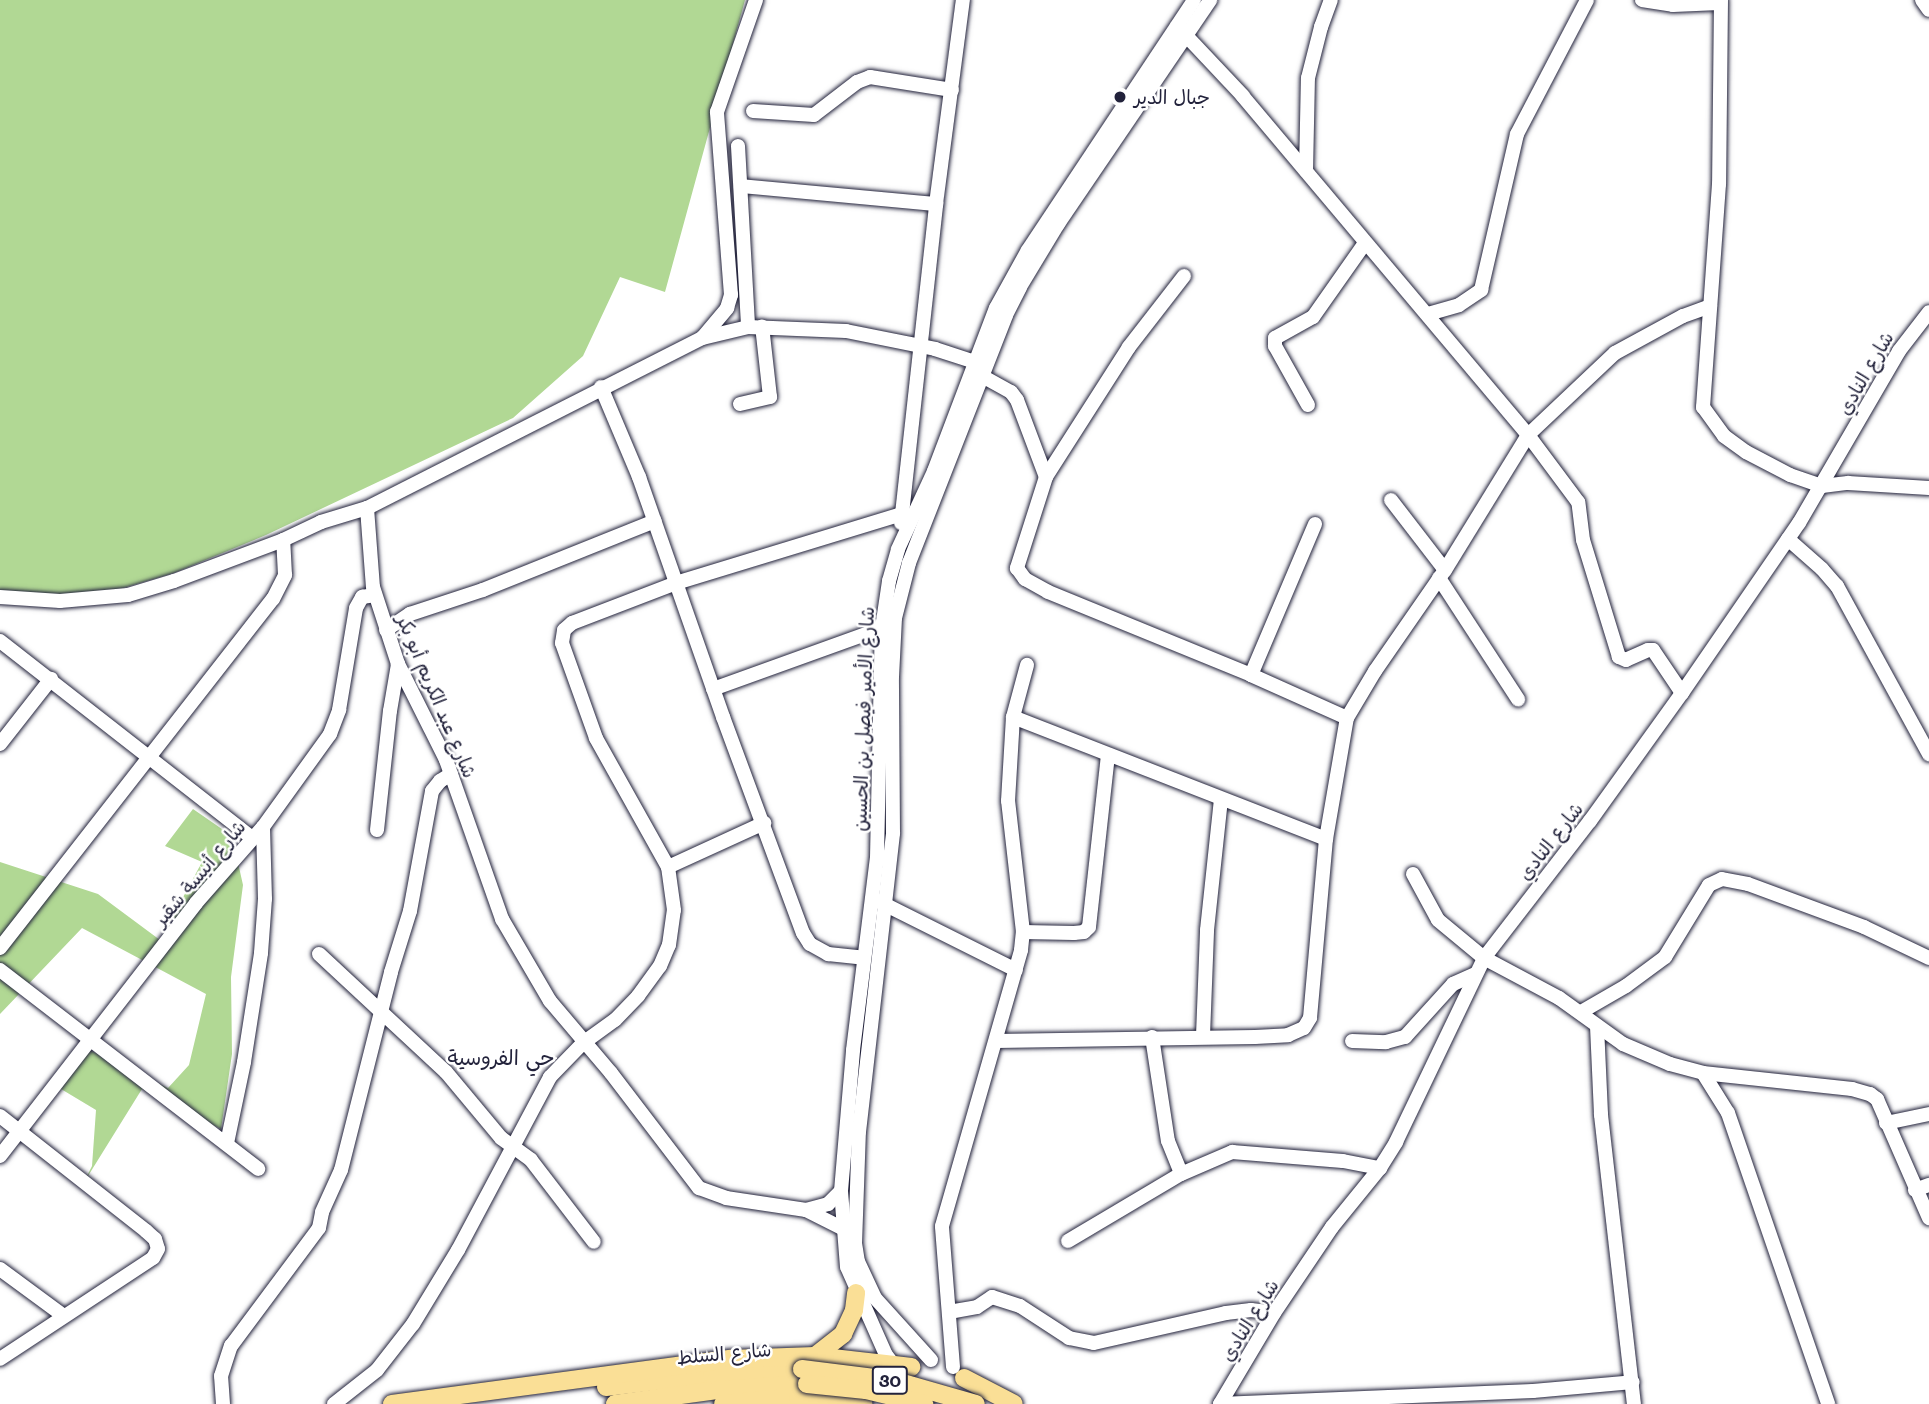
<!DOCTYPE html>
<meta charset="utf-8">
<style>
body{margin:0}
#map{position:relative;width:1929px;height:1404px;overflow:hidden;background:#fff;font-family:Mali,"Playpen Sans Arabic",sans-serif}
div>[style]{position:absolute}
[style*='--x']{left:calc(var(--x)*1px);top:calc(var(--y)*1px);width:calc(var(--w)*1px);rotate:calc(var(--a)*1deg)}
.green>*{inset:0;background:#b1d894}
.roads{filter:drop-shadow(0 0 2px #22223b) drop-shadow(0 0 2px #22223b)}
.minor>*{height:14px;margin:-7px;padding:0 7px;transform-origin:7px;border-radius:7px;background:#fff}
.major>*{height:18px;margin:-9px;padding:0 9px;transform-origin:9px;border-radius:9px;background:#fadf96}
.bridges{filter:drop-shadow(0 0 2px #22223b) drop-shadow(0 0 2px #22223b)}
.major-bridge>*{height:18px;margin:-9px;padding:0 9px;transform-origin:9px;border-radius:9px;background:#fadf96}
.dots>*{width:19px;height:19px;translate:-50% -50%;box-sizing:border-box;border:4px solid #fff;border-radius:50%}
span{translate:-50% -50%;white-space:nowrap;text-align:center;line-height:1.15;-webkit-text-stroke:5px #fff;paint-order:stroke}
.shield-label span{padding:2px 5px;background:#fff;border:2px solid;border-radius:5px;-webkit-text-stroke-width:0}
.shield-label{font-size:18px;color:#22223b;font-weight:700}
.poi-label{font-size:19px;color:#22223b}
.left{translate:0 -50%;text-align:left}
.street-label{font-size:19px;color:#22223b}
.neighbourhood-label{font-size:21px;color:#22223b}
</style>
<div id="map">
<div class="green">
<i style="clip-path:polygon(0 0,745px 0,665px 292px,620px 277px,583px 356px,513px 418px,266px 535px,174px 573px,106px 593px,0 597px)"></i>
<i style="clip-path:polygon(193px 809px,232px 836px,243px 885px,231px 977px,232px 1054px,221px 1129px,142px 1089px,83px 1184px,92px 1166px,96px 1110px,51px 1083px,79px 1045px,168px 1088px,189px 1065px,206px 994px,82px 928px,0 1014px,0 862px,98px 894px,160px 940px,202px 862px,165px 846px)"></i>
</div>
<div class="roads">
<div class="minor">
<i style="--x:1642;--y:0;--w:31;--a:9"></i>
<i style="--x:1673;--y:5;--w:46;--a:-2.5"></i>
<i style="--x:1721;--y:0;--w:184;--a:90.6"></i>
<i style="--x:1719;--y:184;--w:224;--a:94.1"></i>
<i style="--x:1703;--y:407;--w:36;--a:54"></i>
<i style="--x:1724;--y:436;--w:27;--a:36"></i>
<i style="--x:1746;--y:452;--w:50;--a:27.6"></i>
<i style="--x:1790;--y:475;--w:34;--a:19"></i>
<i style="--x:1822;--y:486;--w:26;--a:-7"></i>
<i style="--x:1848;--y:483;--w:81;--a:3.5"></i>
<i style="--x:1922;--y:0;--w:12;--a:55"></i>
<i style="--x:753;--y:111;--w:61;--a:3.8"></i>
<i style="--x:814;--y:115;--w:54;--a:-37.5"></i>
<i style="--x:857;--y:82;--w:14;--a:-21"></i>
<i style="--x:870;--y:77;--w:83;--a:9"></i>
<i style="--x:738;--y:146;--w:181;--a:86.8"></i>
<i style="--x:748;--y:327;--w:98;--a:2.3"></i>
<i style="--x:846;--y:331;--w:91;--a:11.4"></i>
<i style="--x:935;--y:349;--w:40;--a:18"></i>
<i style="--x:1306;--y:171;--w:93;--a:-88.8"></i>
<i style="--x:1308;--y:78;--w:53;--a:-75.7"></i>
<i style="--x:1321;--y:27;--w:29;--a:-70"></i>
<i style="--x:741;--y:186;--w:196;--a:5.3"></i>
<i style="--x:1184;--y:276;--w:90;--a:127.8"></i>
<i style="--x:1129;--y:347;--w:154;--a:122.6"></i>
<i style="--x:1046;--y:477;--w:96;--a:107.7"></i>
<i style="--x:1017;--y:568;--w:14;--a:54"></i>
<i style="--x:1025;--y:579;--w:26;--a:29"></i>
<i style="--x:1048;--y:592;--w:219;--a:22.2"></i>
<i style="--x:1251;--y:675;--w:105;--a:24.1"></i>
<i style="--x:1428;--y:314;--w:32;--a:-16"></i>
<i style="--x:1459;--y:305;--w:27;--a:-34"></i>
<i style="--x:1481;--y:290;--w:160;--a:-77"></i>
<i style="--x:1517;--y:134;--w:151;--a:-62.4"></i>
<i style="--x:703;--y:337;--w:38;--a:-50"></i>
<i style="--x:727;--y:308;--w:14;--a:-73"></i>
<i style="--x:731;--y:295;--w:184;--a:-94.4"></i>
<i style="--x:717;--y:112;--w:119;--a:-70.8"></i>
<i style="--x:982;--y:376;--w:33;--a:29"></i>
<i style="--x:1011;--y:392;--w:10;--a:53"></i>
<i style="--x:1017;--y:400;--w:82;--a:69.4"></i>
<i style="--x:601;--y:387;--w:98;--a:67.1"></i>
<i style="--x:639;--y:477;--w:254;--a:70.7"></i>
<i style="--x:723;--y:717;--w:230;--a:69.7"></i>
<i style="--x:803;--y:933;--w:13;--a:58"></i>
<i style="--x:810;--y:944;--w:21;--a:29"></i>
<i style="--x:828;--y:954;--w:36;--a:6"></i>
<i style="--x:740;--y:404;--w:31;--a:-13"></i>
<i style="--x:770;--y:397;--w:71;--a:-96.4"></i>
<i style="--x:1308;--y:405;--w:68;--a:-119.2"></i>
<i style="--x:1275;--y:346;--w:8;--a:-90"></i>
<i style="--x:1275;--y:338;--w:43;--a:-28.9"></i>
<i style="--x:1313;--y:317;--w:90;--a:-54.9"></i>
<i style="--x:1391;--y:500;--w:88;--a:52.4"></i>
<i style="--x:367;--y:508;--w:376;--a:-26.9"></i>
<i style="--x:702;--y:338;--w:47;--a:-13.4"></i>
<i style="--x:901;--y:523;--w:321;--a:-83.7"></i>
<i style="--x:936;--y:204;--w:206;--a:-82.5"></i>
<i style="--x:1788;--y:539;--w:45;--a:41.4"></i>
<i style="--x:1822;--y:569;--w:23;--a:49"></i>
<i style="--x:1837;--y:586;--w:192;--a:61.3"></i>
<i style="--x:1439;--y:578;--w:145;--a:56.9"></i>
<i style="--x:0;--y:597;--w:60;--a:3.8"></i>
<i style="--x:60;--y:601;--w:68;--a:-5"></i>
<i style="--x:128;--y:595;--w:48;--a:-16.9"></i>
<i style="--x:174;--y:581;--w:116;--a:-20.6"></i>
<i style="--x:386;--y:630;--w:29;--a:-34"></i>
<i style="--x:410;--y:614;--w:77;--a:-18.2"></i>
<i style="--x:483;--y:590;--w:185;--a:-21.9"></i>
<i style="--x:0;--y:641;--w:320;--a:38"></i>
<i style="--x:1251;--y:675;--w:164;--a:-67"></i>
<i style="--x:713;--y:689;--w:180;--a:-19.8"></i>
<i style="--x:1682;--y:693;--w:52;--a:-124"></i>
<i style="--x:1653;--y:650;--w:5;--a:180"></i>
<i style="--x:1648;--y:650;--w:24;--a:156"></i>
<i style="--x:1626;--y:660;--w:8;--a:-157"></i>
<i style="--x:1619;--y:657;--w:122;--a:-107.1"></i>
<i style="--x:1583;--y:540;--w:38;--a:-97"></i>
<i style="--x:1578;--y:502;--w:84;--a:-126.7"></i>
<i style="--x:1528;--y:435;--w:120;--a:-43.3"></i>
<i style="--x:1615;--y:353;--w:77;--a:-28.6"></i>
<i style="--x:1683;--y:316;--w:29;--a:-20"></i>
<i style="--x:1013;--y:717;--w:336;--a:21.3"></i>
<i style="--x:0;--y:744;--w:83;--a:-51.9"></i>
<i style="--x:377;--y:830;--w:120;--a:-83.8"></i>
<i style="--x:390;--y:711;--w:48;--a:-80.3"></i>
<i style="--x:668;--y:867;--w:106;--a:-24.6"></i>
<i style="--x:1413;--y:874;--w:52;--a:61.5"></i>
<i style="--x:1438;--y:920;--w:60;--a:39.6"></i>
<i style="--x:1484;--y:958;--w:85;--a:28.1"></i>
<i style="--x:1559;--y:998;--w:79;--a:35.7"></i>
<i style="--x:1623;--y:1044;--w:51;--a:23.1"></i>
<i style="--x:1670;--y:1064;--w:34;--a:15"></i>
<i style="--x:1703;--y:1073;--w:47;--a:58"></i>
<i style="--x:1728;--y:1113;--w:308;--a:71"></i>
<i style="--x:880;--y:902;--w:152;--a:26.6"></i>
<i style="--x:1023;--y:932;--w:51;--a:1.1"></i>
<i style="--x:1074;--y:933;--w:10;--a:-6"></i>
<i style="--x:1084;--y:932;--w:7;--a:-45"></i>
<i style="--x:1089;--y:927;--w:173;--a:-83.7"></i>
<i style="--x:0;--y:948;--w:443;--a:-52"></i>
<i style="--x:273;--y:599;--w:27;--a:-63"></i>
<i style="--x:285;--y:575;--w:35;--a:-93"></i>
<i style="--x:283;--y:540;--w:42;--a:-25.3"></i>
<i style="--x:321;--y:522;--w:48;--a:-16.9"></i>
<i style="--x:367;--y:508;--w:79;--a:85.7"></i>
<i style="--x:373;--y:587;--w:81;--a:72"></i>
<i style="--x:398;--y:664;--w:107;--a:63.4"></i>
<i style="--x:446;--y:760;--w:169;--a:70.6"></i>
<i style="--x:502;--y:919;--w:95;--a:59.7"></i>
<i style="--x:550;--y:1001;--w:94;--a:49.7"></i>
<i style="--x:611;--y:1073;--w:145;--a:52.6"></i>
<i style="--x:699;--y:1188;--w:29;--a:20"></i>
<i style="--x:726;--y:1198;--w:81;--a:8.5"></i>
<i style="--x:806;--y:1210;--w:40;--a:26.6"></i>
<i style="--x:319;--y:954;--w:173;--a:42.9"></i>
<i style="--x:446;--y:1072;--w:86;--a:50.2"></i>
<i style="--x:501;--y:1138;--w:37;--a:36"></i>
<i style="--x:531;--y:1160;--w:103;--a:52.5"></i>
<i style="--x:0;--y:970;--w:326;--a:37.6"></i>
<i style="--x:1581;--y:1012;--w:52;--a:-30"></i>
<i style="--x:1626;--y:986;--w:49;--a:-36.6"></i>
<i style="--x:1665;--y:957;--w:84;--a:-58.6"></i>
<i style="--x:1709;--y:885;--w:14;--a:-25"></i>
<i style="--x:1722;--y:879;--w:26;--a:11"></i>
<i style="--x:1748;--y:884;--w:124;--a:20.3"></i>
<i style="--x:1864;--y:927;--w:72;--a:25.5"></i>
<i style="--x:1597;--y:1026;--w:89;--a:87.4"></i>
<i style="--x:1601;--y:1115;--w:291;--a:83.5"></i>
<i style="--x:1203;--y:1036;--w:106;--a:-87.8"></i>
<i style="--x:1207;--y:930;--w:131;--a:-83.9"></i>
<i style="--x:1152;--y:1037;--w:105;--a:81.3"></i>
<i style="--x:1168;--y:1141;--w:35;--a:68"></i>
<i style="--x:1181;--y:1174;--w:56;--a:-23.3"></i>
<i style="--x:1232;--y:1152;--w:111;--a:4.6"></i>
<i style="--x:1343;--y:1161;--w:38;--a:11"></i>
<i style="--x:996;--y:1041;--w:259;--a:-0.9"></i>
<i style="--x:1255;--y:1037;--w:33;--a:-3"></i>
<i style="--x:1288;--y:1035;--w:17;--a:-24"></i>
<i style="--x:1304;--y:1028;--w:12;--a:-59"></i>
<i style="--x:1310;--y:1018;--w:180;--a:-84.9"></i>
<i style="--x:1326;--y:839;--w:123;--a:-80.2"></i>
<i style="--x:1347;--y:718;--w:55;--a:-59.2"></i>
<i style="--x:1375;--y:671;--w:123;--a:-55.3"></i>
<i style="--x:1445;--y:570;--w:158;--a:-58.4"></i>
<i style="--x:1528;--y:435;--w:443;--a:-130.1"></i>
<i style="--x:1243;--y:96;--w:96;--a:-133.3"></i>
<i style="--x:1352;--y:1041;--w:34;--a:2"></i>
<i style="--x:1386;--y:1042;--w:20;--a:-15"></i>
<i style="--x:1405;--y:1037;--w:72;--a:-47.8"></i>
<i style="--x:1453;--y:984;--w:24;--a:-24"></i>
<i style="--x:1703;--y:1073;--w:150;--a:6.1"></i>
<i style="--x:1852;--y:1089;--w:19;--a:16"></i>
<i style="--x:1870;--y:1094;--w:9;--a:36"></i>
<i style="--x:1877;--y:1099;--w:130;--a:66.4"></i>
<i style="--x:0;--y:1116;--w:186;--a:38.2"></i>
<i style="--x:146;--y:1231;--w:12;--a:42"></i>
<i style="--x:155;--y:1239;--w:10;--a:73"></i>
<i style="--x:158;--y:1249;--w:10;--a:119"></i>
<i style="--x:153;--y:1258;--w:183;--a:146.6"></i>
<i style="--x:1886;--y:1123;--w:44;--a:-11.8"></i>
<i style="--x:227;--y:1143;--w:83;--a:-78.1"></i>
<i style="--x:244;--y:1062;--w:110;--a:-81.1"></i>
<i style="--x:261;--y:953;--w:54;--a:-85.8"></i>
<i style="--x:265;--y:899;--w:72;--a:-91.6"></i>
<i style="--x:0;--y:1156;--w:320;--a:-52.2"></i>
<i style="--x:196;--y:903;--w:101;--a:-48.6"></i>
<i style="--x:263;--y:827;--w:115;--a:-54.2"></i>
<i style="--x:330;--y:734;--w:26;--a:-69"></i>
<i style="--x:339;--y:710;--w:103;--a:-80.5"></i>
<i style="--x:356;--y:608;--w:13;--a:-61"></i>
<i style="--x:362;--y:597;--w:13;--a:-9"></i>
<i style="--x:1915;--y:1190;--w:15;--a:-20"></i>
<i style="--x:806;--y:1210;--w:23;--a:-15"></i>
<i style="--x:828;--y:1204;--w:18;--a:-45"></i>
<i style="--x:1068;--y:1241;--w:131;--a:-30.7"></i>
<i style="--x:0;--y:1269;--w:79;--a:36.3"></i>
<i style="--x:949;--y:1312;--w:28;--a:-10"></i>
<i style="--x:977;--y:1307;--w:18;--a:-34"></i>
<i style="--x:992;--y:1297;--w:29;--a:18"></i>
<i style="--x:1020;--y:1306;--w:59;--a:33.1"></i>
<i style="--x:1069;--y:1338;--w:25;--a:11"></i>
<i style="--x:1094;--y:1343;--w:135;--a:-12.8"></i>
<i style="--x:1226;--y:1313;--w:25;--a:-7"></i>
<i style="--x:1251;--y:1310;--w:23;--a:7"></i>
<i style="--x:931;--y:1360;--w:84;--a:-132.1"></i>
<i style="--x:875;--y:1298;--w:40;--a:-115"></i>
<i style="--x:858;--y:1262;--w:18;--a:-99"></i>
<i style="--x:855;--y:1244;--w:112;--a:-88"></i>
<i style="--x:859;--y:1132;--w:301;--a:-83.5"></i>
<i style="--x:893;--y:833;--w:156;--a:-90.4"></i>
<i style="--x:892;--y:677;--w:59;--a:-87.1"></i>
<i style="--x:895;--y:618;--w:57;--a:-75.7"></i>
<i style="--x:909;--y:563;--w:266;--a:-68.6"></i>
<i style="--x:1006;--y:315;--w:31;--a:-63"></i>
<i style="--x:1020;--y:287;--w:74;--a:-58.9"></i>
<i style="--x:1058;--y:224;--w:271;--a:-55.8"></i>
<i style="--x:953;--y:1367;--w:141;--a:-94.5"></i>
<i style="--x:942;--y:1226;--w:287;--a:-74"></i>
<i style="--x:1021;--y:950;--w:18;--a:-84"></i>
<i style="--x:1023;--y:932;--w:132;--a:-96.5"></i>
<i style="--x:1008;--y:801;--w:84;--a:-86.6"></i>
<i style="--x:1013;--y:717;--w:54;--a:-74.9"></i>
<i style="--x:897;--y:1369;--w:18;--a:-128"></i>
<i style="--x:886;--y:1355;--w:96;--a:-113.9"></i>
<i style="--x:847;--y:1267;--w:76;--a:-94.5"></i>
<i style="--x:841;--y:1191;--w:142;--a:-85.1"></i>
<i style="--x:853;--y:1050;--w:193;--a:-82.9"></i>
<i style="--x:877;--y:858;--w:230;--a:-88.8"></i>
<i style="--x:882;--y:628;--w:48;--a:-81.5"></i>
<i style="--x:889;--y:581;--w:33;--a:-74"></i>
<i style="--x:898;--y:549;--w:86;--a:-65.2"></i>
<i style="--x:934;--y:471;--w:174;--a:-69.2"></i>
<i style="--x:996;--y:308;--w:66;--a:-61.1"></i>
<i style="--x:1028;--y:250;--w:300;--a:-56.4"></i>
<i style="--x:223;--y:1404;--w:28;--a:-94"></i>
<i style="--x:221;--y:1376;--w:32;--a:-72"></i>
<i style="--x:231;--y:1346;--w:147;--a:-53.3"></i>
<i style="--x:319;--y:1228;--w:16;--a:-79"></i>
<i style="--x:322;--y:1212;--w:46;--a:-65.7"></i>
<i style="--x:341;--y:1170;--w:204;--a:-75.8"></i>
<i style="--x:391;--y:972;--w:64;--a:-72.7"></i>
<i style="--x:410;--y:911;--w:122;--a:-79.6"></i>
<i style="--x:432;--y:791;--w:13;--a:-51"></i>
<i style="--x:440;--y:781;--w:13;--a:-32"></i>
<i style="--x:334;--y:1404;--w:55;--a:-38.3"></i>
<i style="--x:377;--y:1370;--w:58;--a:-52"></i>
<i style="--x:413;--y:1324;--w:87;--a:-58.7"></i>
<i style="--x:458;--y:1250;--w:196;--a:-62"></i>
<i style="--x:550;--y:1077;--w:47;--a:-45.9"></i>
<i style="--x:583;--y:1043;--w:39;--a:-36"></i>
<i style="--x:615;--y:1020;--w:33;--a:-46"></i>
<i style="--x:638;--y:996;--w:37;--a:-54"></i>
<i style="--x:660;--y:966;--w:23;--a:-67"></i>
<i style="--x:669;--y:945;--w:35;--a:-82"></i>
<i style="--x:674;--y:910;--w:43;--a:-97.9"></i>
<i style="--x:668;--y:867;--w:148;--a:-119.2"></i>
<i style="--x:596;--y:738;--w:101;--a:-109.7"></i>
<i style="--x:562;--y:643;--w:13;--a:-81"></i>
<i style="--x:564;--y:630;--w:11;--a:-41"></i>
<i style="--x:572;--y:623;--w:111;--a:-21"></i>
<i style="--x:676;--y:583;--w:236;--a:-17"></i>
<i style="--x:1220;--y:1404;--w:106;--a:-59.3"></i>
<i style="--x:1274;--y:1313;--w:104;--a:-56"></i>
<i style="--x:1332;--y:1227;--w:76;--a:-50.9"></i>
<i style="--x:1380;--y:1168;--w:31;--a:-58"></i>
<i style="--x:1396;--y:1142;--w:204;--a:-64.4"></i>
<i style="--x:1484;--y:958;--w:173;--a:-52.3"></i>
<i style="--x:1590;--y:821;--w:158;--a:-54.3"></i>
<i style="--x:1682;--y:693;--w:206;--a:-55.5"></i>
<i style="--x:1799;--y:523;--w:199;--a:-59.8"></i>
<i style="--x:1899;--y:351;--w:49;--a:-52.4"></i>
<i style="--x:1220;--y:1404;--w:313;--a:-2.4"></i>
<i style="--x:1533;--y:1391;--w:100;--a:-5.1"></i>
</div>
<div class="major">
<i style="--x:815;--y:1356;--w:36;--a:-38"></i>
<i style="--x:843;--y:1334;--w:26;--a:-65"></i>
<i style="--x:854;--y:1310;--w:17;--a:-83"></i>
<i style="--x:964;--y:1378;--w:56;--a:27.5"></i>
<i style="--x:606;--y:1387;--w:107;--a:-7"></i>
<i style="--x:712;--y:1374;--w:85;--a:-3.4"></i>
<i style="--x:392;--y:1404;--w:342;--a:-7.6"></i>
<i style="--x:731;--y:1359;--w:84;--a:-2"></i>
<i style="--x:815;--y:1356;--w:97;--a:6.5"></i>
<i style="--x:615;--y:1404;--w:103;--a:-7.8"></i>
<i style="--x:717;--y:1390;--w:90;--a:-3.8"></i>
<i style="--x:723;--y:1404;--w:75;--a:-5.3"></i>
<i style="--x:798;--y:1397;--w:66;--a:6.1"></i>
</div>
</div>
<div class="bridges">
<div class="major-bridge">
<i style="--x:802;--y:1369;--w:91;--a:7"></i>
<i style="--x:892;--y:1380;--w:87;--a:15.9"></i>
<i style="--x:807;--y:1384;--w:59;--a:5.8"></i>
<i style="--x:866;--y:1390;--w:60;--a:13.6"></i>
</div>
</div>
<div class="dots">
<i style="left:1120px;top:97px;background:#22223b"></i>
</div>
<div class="shield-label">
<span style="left:890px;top:1380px">30</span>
</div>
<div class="poi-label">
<span class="left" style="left:1134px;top:97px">جبال الدير</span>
</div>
<div class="street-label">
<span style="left:1865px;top:373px;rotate:-60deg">شارع النادي</span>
<span style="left:437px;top:696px;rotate:67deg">شارع عبد الكريم أبو بكر</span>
<span style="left:863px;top:719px;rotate:-88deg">شارع الأمير فيصل بن الحسين</span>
<span style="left:1550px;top:841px;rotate:-52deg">شارع النادي</span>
<span style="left:199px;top:873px;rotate:-50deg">شارع أنيسة شقير</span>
<span style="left:1249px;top:1320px;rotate:-58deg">شارع النادي</span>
<span style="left:724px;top:1353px;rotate:-5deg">شارع السلط</span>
</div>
<div class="neighbourhood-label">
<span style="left:501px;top:1057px">حي الفروسية</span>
</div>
</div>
